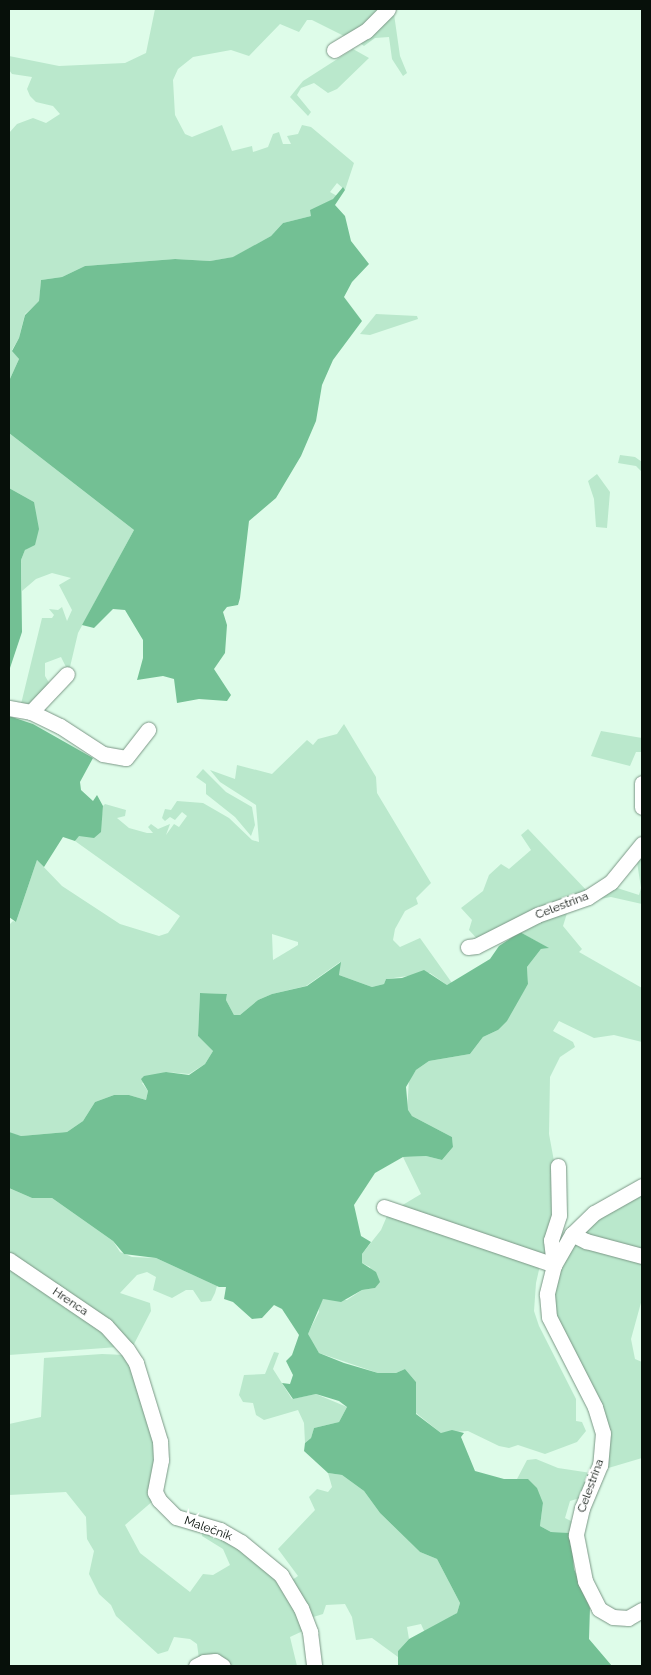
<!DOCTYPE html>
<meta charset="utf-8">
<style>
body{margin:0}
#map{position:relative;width:651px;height:1675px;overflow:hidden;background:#defce9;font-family:Raleway,sans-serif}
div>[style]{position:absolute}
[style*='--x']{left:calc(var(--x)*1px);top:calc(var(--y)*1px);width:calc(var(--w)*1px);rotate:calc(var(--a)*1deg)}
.green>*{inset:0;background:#bae8cc}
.forest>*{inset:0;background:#73c094}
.roads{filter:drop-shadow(0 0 1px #7b9786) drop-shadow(0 0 1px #7b9786)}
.minor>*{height:15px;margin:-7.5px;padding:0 7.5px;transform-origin:7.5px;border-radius:7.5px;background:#fff}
span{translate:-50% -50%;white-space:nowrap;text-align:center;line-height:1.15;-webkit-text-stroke:5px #fff;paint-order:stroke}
.street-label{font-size:12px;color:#07100a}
.frame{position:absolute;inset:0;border:10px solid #07100a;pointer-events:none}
</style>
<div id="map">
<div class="green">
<i style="clip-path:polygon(155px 9px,390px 9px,354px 41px,312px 20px,307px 20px,299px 32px,280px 24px,249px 56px,231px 50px,193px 57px,178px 69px,173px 80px,175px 115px,185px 134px,192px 137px,222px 125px,232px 151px,252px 146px,253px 152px,268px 147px,273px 134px,279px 132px,283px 144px,291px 144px,287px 136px,298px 134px,302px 125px,311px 127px,354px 163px,345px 190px,337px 183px,330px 192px,337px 196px,311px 216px,283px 223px,271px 236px,234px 257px,210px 261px,175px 259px,85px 266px,62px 277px,41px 280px,39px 302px,25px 314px,19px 338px,12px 350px,19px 359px,9px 381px,9px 133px,17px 124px,33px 118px,46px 123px,60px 114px,53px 106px,36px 102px,30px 96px,27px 89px,32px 77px,12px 74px,9px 70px,9px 56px,59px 66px,125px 63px,146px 53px)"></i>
<i style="clip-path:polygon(394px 14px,400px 56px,407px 73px,403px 76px,392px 59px,389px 37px,375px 38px,364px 46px,360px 43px)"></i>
<i style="clip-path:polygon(353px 49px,369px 58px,337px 89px,328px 93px,314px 83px,301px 88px,297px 95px,311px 112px,308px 116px,290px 97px,303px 81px)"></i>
<i style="clip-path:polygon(376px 314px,417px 316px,418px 319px,370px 335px,360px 334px)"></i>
<i style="clip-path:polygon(9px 433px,134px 530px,78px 633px,70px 667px,66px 667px,61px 657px,45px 663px,45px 676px,51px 686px,34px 712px,21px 704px,42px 618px,52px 618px,54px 615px,49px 609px,58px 610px,62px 607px,67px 621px,72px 610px,59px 585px,71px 578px,52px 573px,36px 579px,22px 591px,21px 560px,25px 550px,31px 545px,34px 502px,9px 488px)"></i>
<i style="clip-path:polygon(620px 455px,635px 457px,642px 462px,642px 472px,636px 466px,618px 463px)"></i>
<i style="clip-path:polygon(597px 474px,610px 492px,607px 528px,596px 527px,594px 499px,588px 481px)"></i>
<i style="clip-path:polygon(evenodd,344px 724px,376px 777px,377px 793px,431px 883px,416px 898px,418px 904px,405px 911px,395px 929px,393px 940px,400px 947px,420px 938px,452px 983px,447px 985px,430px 973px,386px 979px,384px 984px,372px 987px,339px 975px,340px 962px,306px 986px,272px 994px,258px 1000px,240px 1015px,234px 1015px,226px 1000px,227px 994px,200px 993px,198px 1036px,213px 1051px,205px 1064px,189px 1074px,166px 1072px,142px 1083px,148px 1091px,146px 1100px,129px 1095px,114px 1095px,95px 1102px,83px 1121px,67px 1132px,21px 1136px,9px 1133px,9px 925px,13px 921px,16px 922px,37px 860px,62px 886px,120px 924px,159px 936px,168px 933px,180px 916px,75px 841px,78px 836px,100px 832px,103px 806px,105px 804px,126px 810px,125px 816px,117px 818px,129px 828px,147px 833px,153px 833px,148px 827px,151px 824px,158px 829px,170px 824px,166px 835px,174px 824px,179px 827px,187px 816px,182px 812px,175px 820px,170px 817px,165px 821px,162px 818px,165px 809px,171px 810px,177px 801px,203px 803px,229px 818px,252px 840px,259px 842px,256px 805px,220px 782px,210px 770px,235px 779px,237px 765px,272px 774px,307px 740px,313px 745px,318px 739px,337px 734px,344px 724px,272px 934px,298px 942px,298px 945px,273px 960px,272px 934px)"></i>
<i style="clip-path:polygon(601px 731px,642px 738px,642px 752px,636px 752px,630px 766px,591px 756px)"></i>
<i style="clip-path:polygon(203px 769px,226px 792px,252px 807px,255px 825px,251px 836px,235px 817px,206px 794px,206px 784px,196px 777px)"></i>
<i style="clip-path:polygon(528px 829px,589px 893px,480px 942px,469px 930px,472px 920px,461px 908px,483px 891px,489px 875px,501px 864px,509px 869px,531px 850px,521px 835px)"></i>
<i style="clip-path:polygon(642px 854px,642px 904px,611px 897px,594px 900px,614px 887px,639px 895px,641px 888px,637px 862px)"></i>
<i style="clip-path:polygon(568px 910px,563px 926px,582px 949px,579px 952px,642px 988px,642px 1042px,614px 1035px,594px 1038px,559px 1021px,553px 1031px,573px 1042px,575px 1047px,560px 1057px,550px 1077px,549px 1134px,558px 1183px,545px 1255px,396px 1209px,421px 1194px,403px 1157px,426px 1156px,442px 1160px,453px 1147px,452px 1137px,412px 1116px,407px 1110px,409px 1080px,416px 1070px,429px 1061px,470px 1054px,483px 1037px,498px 1030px,528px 984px,527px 967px,541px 949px,548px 948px,520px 932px,522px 924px)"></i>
<i style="clip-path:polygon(9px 1188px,32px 1198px,52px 1198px,113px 1241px,120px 1252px,132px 1257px,156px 1258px,217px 1286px,215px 1293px,211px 1301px,201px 1302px,193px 1290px,186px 1290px,172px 1298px,153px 1290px,156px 1277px,147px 1272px,137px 1275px,120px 1293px,150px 1303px,151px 1311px,133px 1346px,9px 1254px)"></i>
<i style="clip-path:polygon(642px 1193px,642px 1253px,583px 1232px,601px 1216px)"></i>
<i style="clip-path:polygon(391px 1215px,541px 1261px,536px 1283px,534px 1311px,539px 1326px,576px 1399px,576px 1421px,582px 1422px,586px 1431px,577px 1442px,545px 1454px,518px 1445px,509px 1448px,499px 1446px,468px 1431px,441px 1433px,416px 1413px,416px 1382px,405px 1369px,396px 1373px,378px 1373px,319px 1353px,307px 1335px,319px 1312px,318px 1306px,323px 1299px,347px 1300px,362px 1290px,375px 1288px,370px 1267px,362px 1263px,362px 1254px,381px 1230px,387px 1216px)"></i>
<i style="clip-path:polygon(574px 1243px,642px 1259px,642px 1299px,631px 1339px,635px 1359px,642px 1362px,642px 1458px,605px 1469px,609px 1446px,559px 1328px,552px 1303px,557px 1274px)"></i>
<i style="clip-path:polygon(9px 1263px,92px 1321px,118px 1347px,9px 1355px)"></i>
<i style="clip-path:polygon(274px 1352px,279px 1353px,273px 1369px,292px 1399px,316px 1394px,347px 1407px,339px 1422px,314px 1428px,311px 1438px,305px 1443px,304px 1423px,298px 1410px,264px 1420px,256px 1415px,253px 1403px,243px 1402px,239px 1395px,244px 1375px,265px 1374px)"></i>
<i style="clip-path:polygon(102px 1354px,125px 1355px,154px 1429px,154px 1500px,125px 1525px,140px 1553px,190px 1592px,203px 1574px,213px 1575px,230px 1565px,223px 1549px,202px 1536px,203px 1531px,221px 1535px,277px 1575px,305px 1630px,290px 1637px,297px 1666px,228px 1666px,199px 1659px,197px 1644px,190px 1639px,174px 1637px,168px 1651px,158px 1654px,116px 1616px,111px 1605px,99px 1594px,89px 1574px,94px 1551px,87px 1539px,86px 1517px,66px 1492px,9px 1495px,9px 1424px,41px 1417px,44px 1358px)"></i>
<i style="clip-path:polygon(536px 1459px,558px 1468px,591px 1473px,580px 1498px,570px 1501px,565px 1518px,573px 1522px,571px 1533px,551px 1532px,540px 1526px,543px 1503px,517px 1479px,527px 1460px)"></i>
<i style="clip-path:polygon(328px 1473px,342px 1475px,364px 1491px,380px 1513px,420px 1552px,437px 1559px,460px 1603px,457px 1613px,425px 1633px,421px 1624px,407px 1627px,409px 1639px,398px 1651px,398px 1657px,372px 1638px,356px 1640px,352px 1617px,345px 1604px,326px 1605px,323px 1614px,310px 1618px,289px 1582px,298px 1576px,278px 1549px,315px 1510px,309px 1497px,317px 1489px,328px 1492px,332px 1487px)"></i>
</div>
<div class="forest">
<i style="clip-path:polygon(343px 187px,345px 190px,335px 205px,345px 216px,351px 241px,369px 264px,352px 282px,344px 297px,362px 321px,333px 360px,322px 385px,316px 421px,301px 456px,276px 498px,249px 521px,240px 598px,238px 605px,227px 607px,223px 612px,227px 625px,225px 653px,214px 669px,231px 695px,227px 701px,199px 699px,177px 703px,174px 679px,163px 676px,137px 680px,143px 658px,143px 640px,125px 610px,113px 609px,94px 628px,82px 625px,134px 530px,9px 433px,9px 381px,19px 359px,12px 351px,19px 338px,25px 315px,39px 301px,41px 280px,62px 277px,85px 266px,175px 259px,210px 261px,233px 257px,271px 236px,283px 223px,311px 216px,310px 210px,333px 199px)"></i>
<i style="clip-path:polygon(9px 488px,34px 502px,39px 529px,35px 545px,25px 550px,21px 560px,22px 632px,9px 671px)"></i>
<i style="clip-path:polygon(9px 716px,33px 724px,93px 758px,80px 782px,81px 790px,93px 801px,97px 795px,103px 806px,101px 832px,94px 838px,79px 836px,75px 841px,63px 837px,44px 867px,37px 860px,16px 922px,9px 917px)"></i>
<i style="clip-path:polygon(520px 932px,549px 948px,541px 949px,527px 967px,528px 984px,507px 1021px,498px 1030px,483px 1037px,470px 1054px,429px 1061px,416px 1070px,406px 1087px,408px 1110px,412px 1116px,452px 1137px,453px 1147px,442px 1160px,426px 1156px,403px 1157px,375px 1173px,354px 1205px,361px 1236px,371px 1242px,362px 1254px,362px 1263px,376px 1272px,380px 1282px,375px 1288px,362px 1290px,341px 1302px,323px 1299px,308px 1334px,319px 1353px,344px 1363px,378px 1373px,396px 1373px,405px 1369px,416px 1382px,416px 1414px,441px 1433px,452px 1430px,464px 1433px,461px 1437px,475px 1471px,504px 1479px,528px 1479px,537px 1488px,543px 1503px,540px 1526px,551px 1532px,571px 1533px,574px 1569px,590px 1608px,589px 1639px,612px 1666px,398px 1666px,398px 1651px,409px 1639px,457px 1613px,460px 1603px,437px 1559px,420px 1552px,380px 1513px,364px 1491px,342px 1475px,328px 1473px,304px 1451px,305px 1443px,311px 1438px,314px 1428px,339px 1422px,347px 1407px,339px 1401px,316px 1394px,293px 1399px,282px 1383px,290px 1384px,293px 1375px,286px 1361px,292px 1355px,299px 1335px,282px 1309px,274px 1305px,262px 1318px,252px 1319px,233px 1302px,224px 1299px,226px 1287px,219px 1287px,156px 1258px,124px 1254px,113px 1241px,52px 1198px,32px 1198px,9px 1188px,9px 1132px,21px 1136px,67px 1132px,83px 1121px,95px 1102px,114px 1095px,129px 1095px,146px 1100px,148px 1091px,141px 1079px,144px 1076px,166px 1072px,189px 1075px,205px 1064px,213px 1051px,198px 1036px,200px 993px,227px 994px,226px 1000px,234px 1015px,240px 1015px,258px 1000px,272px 994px,307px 986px,341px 962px,339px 975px,372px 987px,384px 984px,386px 979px,402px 978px,424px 970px,447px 985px,490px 959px,499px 946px)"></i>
</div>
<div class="roads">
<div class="minor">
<i style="--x:334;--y:50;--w:37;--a:-31"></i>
<i style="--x:366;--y:31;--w:31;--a:-45"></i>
<i style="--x:9;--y:708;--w:22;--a:10"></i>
<i style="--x:31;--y:712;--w:32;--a:26"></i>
<i style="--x:60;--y:726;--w:51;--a:33.1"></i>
<i style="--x:103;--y:754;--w:23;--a:10"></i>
<i style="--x:126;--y:758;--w:36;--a:-52"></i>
<i style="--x:31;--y:712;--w:52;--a:-46.5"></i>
<i style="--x:642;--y:783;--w:24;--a:90"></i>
<i style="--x:468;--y:947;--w:8;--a:-7"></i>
<i style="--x:476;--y:946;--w:68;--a:-26.9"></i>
<i style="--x:537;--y:915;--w:54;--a:-19.4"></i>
<i style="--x:588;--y:897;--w:27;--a:-33"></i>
<i style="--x:611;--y:882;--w:49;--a:-50.8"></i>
<i style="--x:642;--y:1186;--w:55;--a:150.6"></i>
<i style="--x:594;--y:1213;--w:30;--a:136"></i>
<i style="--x:572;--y:1234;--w:36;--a:120"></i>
<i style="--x:554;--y:1265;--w:30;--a:104"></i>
<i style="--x:547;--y:1294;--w:23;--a:85"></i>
<i style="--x:549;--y:1317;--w:101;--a:62.9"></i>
<i style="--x:595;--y:1407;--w:27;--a:73"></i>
<i style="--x:603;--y:1433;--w:32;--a:95"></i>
<i style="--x:600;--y:1465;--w:47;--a:112.7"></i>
<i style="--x:582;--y:1508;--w:28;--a:103"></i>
<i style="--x:576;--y:1535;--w:47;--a:78.9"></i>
<i style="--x:585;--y:1581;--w:31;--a:63"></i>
<i style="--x:599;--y:1609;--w:16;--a:30"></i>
<i style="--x:613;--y:1617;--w:15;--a:4"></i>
<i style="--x:628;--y:1618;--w:16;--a:-30"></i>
<i style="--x:384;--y:1207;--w:180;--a:18.8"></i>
<i style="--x:572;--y:1234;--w:16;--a:27"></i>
<i style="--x:586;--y:1241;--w:58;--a:15"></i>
<i style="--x:9;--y:1260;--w:117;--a:34.2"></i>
<i style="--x:106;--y:1326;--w:31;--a:48"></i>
<i style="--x:127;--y:1349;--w:17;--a:57"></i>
<i style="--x:136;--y:1363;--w:82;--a:72.9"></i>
<i style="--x:160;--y:1441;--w:19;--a:87"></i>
<i style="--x:161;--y:1460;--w:33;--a:101"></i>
<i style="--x:155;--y:1492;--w:9;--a:63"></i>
<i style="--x:159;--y:1500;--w:24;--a:45"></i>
<i style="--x:176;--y:1517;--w:46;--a:16.5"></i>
<i style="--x:220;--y:1530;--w:24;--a:30"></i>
<i style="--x:241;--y:1542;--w:52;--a:39.5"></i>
<i style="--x:281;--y:1575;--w:39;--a:59"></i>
<i style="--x:301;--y:1608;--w:26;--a:69"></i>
<i style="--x:310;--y:1632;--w:34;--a:83"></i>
<i style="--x:554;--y:1265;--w:25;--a:-97"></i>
<i style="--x:551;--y:1240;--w:26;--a:-72"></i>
<i style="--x:559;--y:1215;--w:49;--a:-91.2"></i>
<i style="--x:196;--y:1666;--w:9;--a:-27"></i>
<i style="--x:204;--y:1662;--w:11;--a:-5"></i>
<i style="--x:215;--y:1661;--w:9;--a:32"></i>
</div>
</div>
<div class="street-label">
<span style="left:562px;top:906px;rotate:-21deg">Celestrina</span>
<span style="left:70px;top:1302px;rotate:34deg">Hrenca</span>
<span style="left:591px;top:1486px;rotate:-70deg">Celestrina</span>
<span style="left:208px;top:1529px;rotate:20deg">Malečnik</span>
</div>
<div class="frame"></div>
</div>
